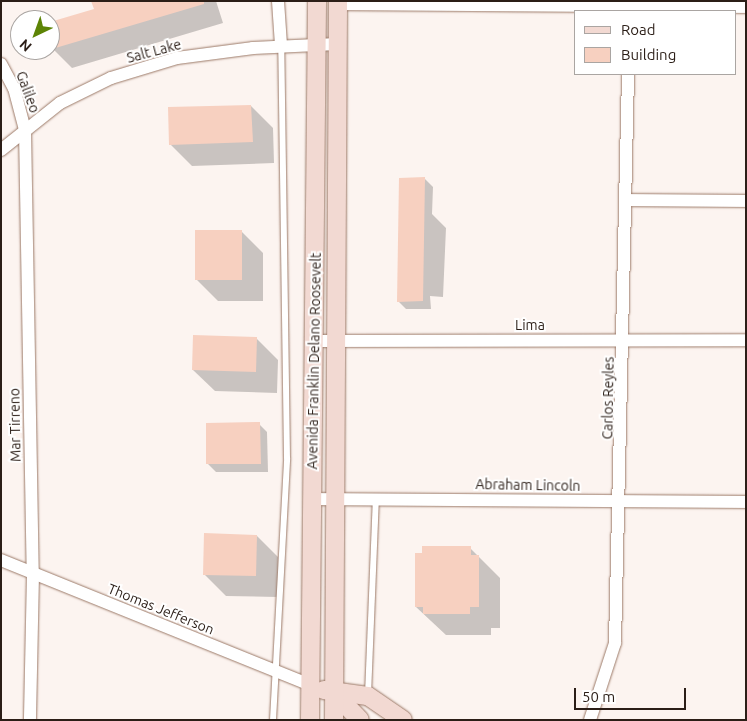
<!DOCTYPE html>
<style>
body{margin:0}
#map{position:relative;width:747px;height:721px;overflow:hidden;background:#fcf4f0;font-family:Ubuntu,sans-serif}
div>[style]{position:absolute}
[style*='--x']{left:calc(var(--x)*1px);top:calc(var(--y)*1px);width:calc(var(--w)*1px);rotate:calc(var(--a)*1deg)}
.shadow>*{inset:0;background:#0003}
.building>*{inset:0;background:#f7d0c0}
.roads{filter:drop-shadow(0 0 1px #9c7a68) drop-shadow(0 0 1px #9c7a68)}
.lane>*{height:6px;margin:-3px;padding:0 3px;transform-origin:3px;border-radius:3px;background:#fff}
.street>*{height:12px;margin:-6px;padding:0 6px;transform-origin:6px;border-radius:6px;background:#fff}
.secondary>*{height:18px;margin:-9px;padding:0 9px;transform-origin:9px;border-radius:9px;background:#f2d9d2}
span{translate:-50% -50%;white-space:nowrap;text-align:center;line-height:1.15;-webkit-text-stroke:4px #fff;paint-order:stroke}
.street-label{font-size:14px;color:#2b1e17}
.frame{position:absolute;inset:0;border:2px solid #2b1e17;pointer-events:none}
.legend{position:absolute;left:574px;top:10px;width:162px;height:65px;box-sizing:border-box;background:#fff;border:1px solid #aaa5a2;margin:0;padding:6px 9px;list-style:none;font-size:15px;color:#2b1e17}
.legend li{display:flex;align-items:center;gap:10px;height:25px}
.legend b{width:25px;border:1px solid #aaa5a2}
.north{position:absolute;left:10px;top:10px;width:50px;height:50px;box-sizing:border-box;background:#fff;border:1px solid #aaa5a2;border-radius:50%;rotate:222deg;font-size:14px;font-weight:700;line-height:20px;text-align:center;color:#2b1e17}
.north::after{content:'';display:block;margin:auto;width:18px;height:22px;background:#5d8405;clip-path:polygon(50% 0,100% 100%,50% 72%,0 100%)}
.scale{position:absolute;left:574px;top:688px;width:112px;height:22px;box-sizing:border-box;border:2px solid #2b1e17;border-top:0;padding-left:6px;font-size:15px;line-height:18px;white-space:nowrap;color:#2b1e17;-webkit-text-stroke:4px #fff;paint-order:stroke}
</style>
<div id="map">
<div class="shadow">
<i style="clip-path:polygon(93px 1px,216px 1px,223px 23px,72px 68px,53px 49px,50px 24px,95px 10px)"></i>
<i style="clip-path:polygon(251px 106px,273px 128px,274px 163px,192px 166px,170px 144px)"></i>
<i style="clip-path:polygon(425px 179px,433px 187px,432px 214px,446px 228px,443px 297px,430px 296px,431px 309px,406px 309px,398px 301px)"></i>
<i style="clip-path:polygon(241px 231px,263px 253px,263px 301px,218px 301px,196px 279px)"></i>
<i style="clip-path:polygon(256px 338px,278px 360px,277px 393px,215px 391px,193px 370px)"></i>
<i style="clip-path:polygon(259px 424px,267px 432px,268px 472px,216px 472px,208px 464px)"></i>
<i style="clip-path:polygon(257px 536px,278px 557px,278px 597px,226px 596px,204px 574px)"></i>
<i style="clip-path:polygon(470px 548px,500px 578px,500px 628px,491px 628px,491px 635px,446px 635px,416px 607px)"></i>
</div>
<div class="building">
<i style="clip-path:polygon(91px 1px,204px 1px,204px 4px,52px 49px,50px 22px,94px 9px)"></i>
<i style="clip-path:polygon(251px 105px,253px 142px,169px 145px,168px 107px)"></i>
<i style="clip-path:polygon(425px 177px,423px 301px,397px 302px,399px 178px)"></i>
<i style="clip-path:polygon(195px 230px,242px 230px,242px 280px,195px 280px)"></i>
<i style="clip-path:polygon(193px 335px,257px 337px,256px 372px,192px 370px)"></i>
<i style="clip-path:polygon(260px 422px,261px 464px,206px 464px,206px 423px)"></i>
<i style="clip-path:polygon(204px 533px,257px 535px,256px 576px,203px 575px)"></i>
<i style="clip-path:polygon(422px 546px,471px 546px,471px 555px,479px 555px,479px 607px,470px 607px,470px 614px,423px 614px,423px 607px,415px 607px,415px 553px,422px 553px)"></i>
</div>
<div class="roads">
<div class="lane">
<i style="--x:368;--y:695;--w:197;--a:-87.7"></i>
<i style="--x:273;--y:720;--w:262;--a:-86.9"></i>
<i style="--x:287;--y:458;--w:411;--a:-90.8"></i>
</div>
<div class="street">
<i style="--x:278;--y:1;--w:44;--a:86.1"></i>
<i style="--x:338;--y:4;--w:408;--a:0.4"></i>
<i style="--x:1;--y:64;--w:27;--a:62"></i>
<i style="--x:14;--y:88;--w:43;--a:75.3"></i>
<i style="--x:25;--y:130;--w:444;--a:89"></i>
<i style="--x:33;--y:574;--w:146;--a:91.2"></i>
<i style="--x:1;--y:150;--w:75;--a:-38.5"></i>
<i style="--x:60;--y:103;--w:57;--a:-26.1"></i>
<i style="--x:111;--y:78;--w:69;--a:-16.9"></i>
<i style="--x:177;--y:58;--w:77;--a:-7.5"></i>
<i style="--x:253;--y:48;--w:84;--a:-2.7"></i>
<i style="--x:626;--y:200;--w:120;--a:0.5"></i>
<i style="--x:315;--y:341;--w:431;--a:-0.1"></i>
<i style="--x:311;--y:499;--w:435;--a:0.4"></i>
<i style="--x:1;--y:560;--w:333;--a:22"></i>
<i style="--x:590;--y:720;--w:81;--a:-72"></i>
<i style="--x:615;--y:643;--w:569;--a:-88.69"></i>
</div>
<div class="secondary">
<i style="--x:324;--y:690;--w:44;--a:7.8"></i>
<i style="--x:368;--y:696;--w:42;--a:34.4"></i>
<i style="--x:334;--y:693;--w:37;--a:46"></i>
<i style="--x:310;--y:720;--w:719;--a:-89.44"></i>
<i style="--x:334;--y:720;--w:719;--a:-89.68"></i>
</div>
</div>
<div class="street-label">
<span style="left:154px;top:51px;rotate:-15deg">Salt Lake</span>
<span style="left:28px;top:92px;rotate:70deg">Galileo</span>
<span style="left:530px;top:325px">Lima</span>
<span style="left:314px;top:361px;rotate:-89deg">Avenida Franklin Delano Roosevelt</span>
<span style="left:608px;top:398px;rotate:-89deg">Carlos Reyles</span>
<span style="left:15px;top:425px;rotate:-91deg">Mar Tirreno</span>
<span style="left:528px;top:485px;rotate:1deg">Abraham Lincoln</span>
<span style="left:161px;top:609px;rotate:22deg">Thomas Jefferson</span>
</div>
<div class="frame"></div>
<ul class="legend">
<li><b style="height:6px;background:#f2d9d2"></b>Road</li>
<li><b style="height:14px;background:#f7d0c0"></b>Building</li>
</ul>
<div class="north">N</div>
<div class="scale">50 m</div>
</div>
